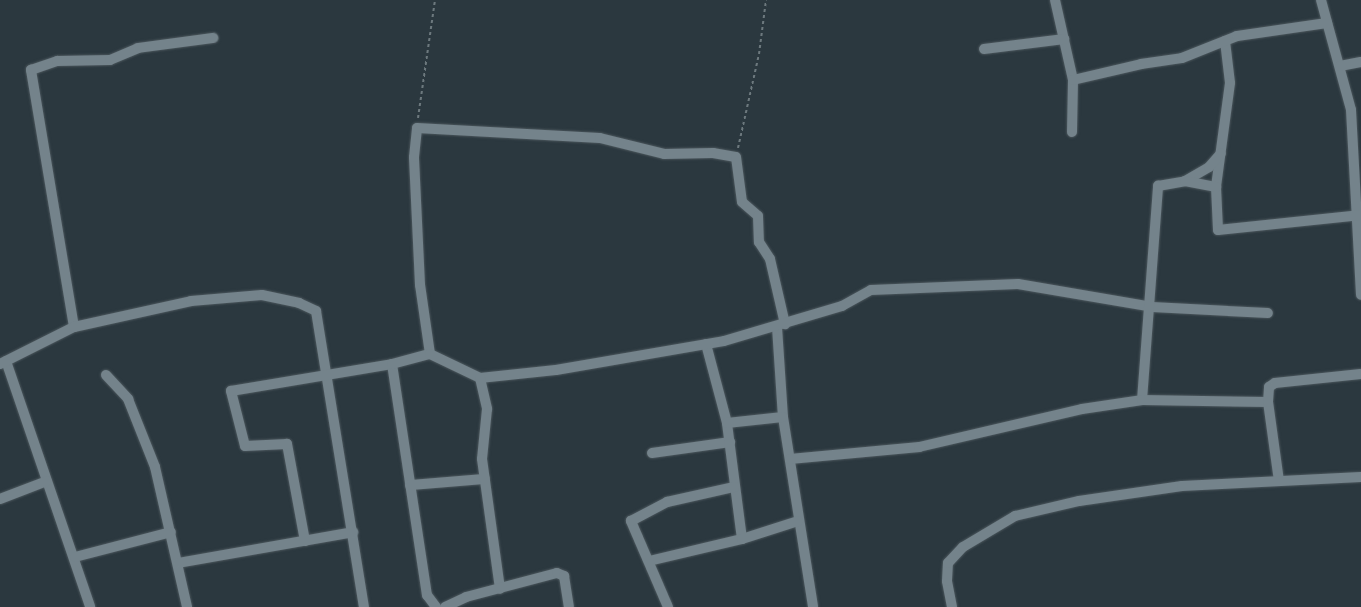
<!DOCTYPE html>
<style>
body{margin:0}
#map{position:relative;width:1361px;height:607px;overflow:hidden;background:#2b383f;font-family:"Fira Sans",sans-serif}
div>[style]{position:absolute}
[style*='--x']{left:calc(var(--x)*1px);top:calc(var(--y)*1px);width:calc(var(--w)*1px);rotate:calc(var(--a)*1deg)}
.path>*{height:2px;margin-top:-1px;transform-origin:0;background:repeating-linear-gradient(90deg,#6d797e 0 3px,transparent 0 6px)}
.roads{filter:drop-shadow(0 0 1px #4b565c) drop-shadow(0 0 1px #4b565c)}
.minor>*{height:10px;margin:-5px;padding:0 5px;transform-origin:5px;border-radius:5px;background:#74838b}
span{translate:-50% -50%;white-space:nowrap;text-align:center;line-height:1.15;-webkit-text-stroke:3px #2b383f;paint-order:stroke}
</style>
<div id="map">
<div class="path">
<i style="--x:418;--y:118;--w:119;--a:-81.8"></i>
<i style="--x:738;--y:148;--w:96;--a:-77.4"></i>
<i style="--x:759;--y:54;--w:54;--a:-82.6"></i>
</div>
<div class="roads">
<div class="minor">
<i style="--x:1055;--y:0;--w:82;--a:77.3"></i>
<i style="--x:1073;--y:80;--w:52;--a:91.1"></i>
<i style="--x:1321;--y:0;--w:114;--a:74.7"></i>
<i style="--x:1351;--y:110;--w:185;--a:86.9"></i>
<i style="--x:1225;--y:41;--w:42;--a:83.2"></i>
<i style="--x:1230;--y:83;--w:105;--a:97.7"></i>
<i style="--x:1216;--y:187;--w:43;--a:87.3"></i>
<i style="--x:1218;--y:230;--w:144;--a:-6"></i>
<i style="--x:984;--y:49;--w:81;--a:-7.1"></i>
<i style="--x:1340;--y:66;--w:21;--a:-11"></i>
<i style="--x:1073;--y:80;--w:70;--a:-13.2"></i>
<i style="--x:1141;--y:64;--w:41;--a:-8.3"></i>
<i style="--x:1182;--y:58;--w:59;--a:-21.8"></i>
<i style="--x:1237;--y:36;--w:91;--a:-8.2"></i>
<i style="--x:1185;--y:181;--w:28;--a:-30"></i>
<i style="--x:1209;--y:167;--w:18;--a:-49"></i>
<i style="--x:74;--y:327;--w:261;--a:-99.5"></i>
<i style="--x:31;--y:70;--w:28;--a:-19"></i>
<i style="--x:57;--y:61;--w:53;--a:-1.1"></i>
<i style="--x:110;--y:60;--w:30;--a:-23"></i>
<i style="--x:138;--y:48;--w:76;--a:-7.6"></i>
<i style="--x:777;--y:327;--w:90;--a:86.2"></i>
<i style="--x:783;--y:417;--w:192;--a:81"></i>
<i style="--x:706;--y:344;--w:82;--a:75.1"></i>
<i style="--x:430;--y:354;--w:70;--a:-98.2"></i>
<i style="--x:420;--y:285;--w:128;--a:-92.7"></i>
<i style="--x:414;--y:157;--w:29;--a:-84"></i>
<i style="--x:417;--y:128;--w:183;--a:3.1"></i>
<i style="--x:600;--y:138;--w:66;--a:14"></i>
<i style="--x:664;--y:154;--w:49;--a:-1.2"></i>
<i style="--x:713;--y:153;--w:23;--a:10"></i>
<i style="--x:736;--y:157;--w:45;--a:82.4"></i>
<i style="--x:742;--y:202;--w:21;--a:41"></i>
<i style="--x:758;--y:216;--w:26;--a:88"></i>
<i style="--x:759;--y:242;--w:20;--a:57"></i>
<i style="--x:770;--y:259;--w:67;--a:77"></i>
<i style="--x:6;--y:361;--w:260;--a:71.1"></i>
<i style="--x:0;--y:364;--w:83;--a:-26.6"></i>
<i style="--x:74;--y:327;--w:120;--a:-12.5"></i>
<i style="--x:191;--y:301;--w:71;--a:-4.8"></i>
<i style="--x:262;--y:295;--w:38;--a:12"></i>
<i style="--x:299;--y:303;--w:19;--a:25"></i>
<i style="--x:316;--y:311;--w:300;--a:80.8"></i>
<i style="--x:392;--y:364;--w:234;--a:81.4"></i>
<i style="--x:427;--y:595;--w:15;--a:53"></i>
<i style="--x:106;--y:375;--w:33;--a:47"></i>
<i style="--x:128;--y:399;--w:73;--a:68.3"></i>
<i style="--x:155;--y:467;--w:144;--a:77.1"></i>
<i style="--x:480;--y:378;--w:76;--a:-6"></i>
<i style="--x:556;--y:370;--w:170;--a:-9.8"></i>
<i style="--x:724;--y:341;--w:123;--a:-16.5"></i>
<i style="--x:842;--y:306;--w:33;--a:-29"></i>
<i style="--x:871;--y:290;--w:147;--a:-2.3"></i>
<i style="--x:1018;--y:284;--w:136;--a:9.7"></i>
<i style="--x:1152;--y:307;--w:116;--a:3"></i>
<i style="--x:1142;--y:400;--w:215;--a:-85.7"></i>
<i style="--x:1158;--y:186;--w:27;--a:-10"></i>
<i style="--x:1185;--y:181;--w:32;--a:11"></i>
<i style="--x:652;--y:453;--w:79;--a:-8"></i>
<i style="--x:790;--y:459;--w:130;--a:-5.3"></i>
<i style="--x:919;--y:447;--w:167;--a:-13.1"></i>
<i style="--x:1082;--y:409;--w:61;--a:-8.5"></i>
<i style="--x:1142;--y:400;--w:126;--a:0.9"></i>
<i style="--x:1279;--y:481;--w:80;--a:-97.9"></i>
<i style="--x:1268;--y:402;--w:15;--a:-86"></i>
<i style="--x:1269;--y:387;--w:7;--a:-34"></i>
<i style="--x:1275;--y:383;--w:86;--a:-6"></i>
<i style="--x:410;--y:485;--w:75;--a:-4.6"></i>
<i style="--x:0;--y:499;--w:50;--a:-21"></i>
<i style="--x:742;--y:539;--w:117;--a:-97.4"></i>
<i style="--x:727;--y:423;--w:56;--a:-6.1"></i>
<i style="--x:305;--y:541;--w:99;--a:-100.5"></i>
<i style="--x:287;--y:444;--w:42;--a:177.3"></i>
<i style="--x:245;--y:446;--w:57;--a:-104.3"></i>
<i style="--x:231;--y:391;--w:163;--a:-9.5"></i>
<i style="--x:392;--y:364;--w:39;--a:-15"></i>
<i style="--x:430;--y:354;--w:55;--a:25.6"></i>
<i style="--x:480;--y:378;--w:32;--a:77"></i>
<i style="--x:487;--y:409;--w:50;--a:95.7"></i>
<i style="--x:482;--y:459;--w:131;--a:82.1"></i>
<i style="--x:75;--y:557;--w:99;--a:-14.6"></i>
<i style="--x:649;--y:561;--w:96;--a:-13.3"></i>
<i style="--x:742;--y:539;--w:59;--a:-17.8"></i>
<i style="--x:178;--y:563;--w:178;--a:-10"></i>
<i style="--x:445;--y:607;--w:23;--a:-25"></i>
<i style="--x:466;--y:597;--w:94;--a:-14.8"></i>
<i style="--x:557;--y:573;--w:8;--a:23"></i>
<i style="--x:564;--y:576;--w:31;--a:81"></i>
<i style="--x:668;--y:607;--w:94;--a:-113.3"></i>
<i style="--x:631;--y:521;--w:41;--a:-27.8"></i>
<i style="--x:667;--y:502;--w:69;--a:-12.6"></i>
<i style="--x:952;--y:607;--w:26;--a:-101"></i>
<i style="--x:947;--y:581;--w:18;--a:-87"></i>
<i style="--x:948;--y:563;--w:22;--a:-47"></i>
<i style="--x:963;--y:547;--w:61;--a:-30.8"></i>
<i style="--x:1015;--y:516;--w:66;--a:-13.2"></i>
<i style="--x:1079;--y:501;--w:104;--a:-8.3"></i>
<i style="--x:1182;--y:486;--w:179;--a:-2.9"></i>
</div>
</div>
</div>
